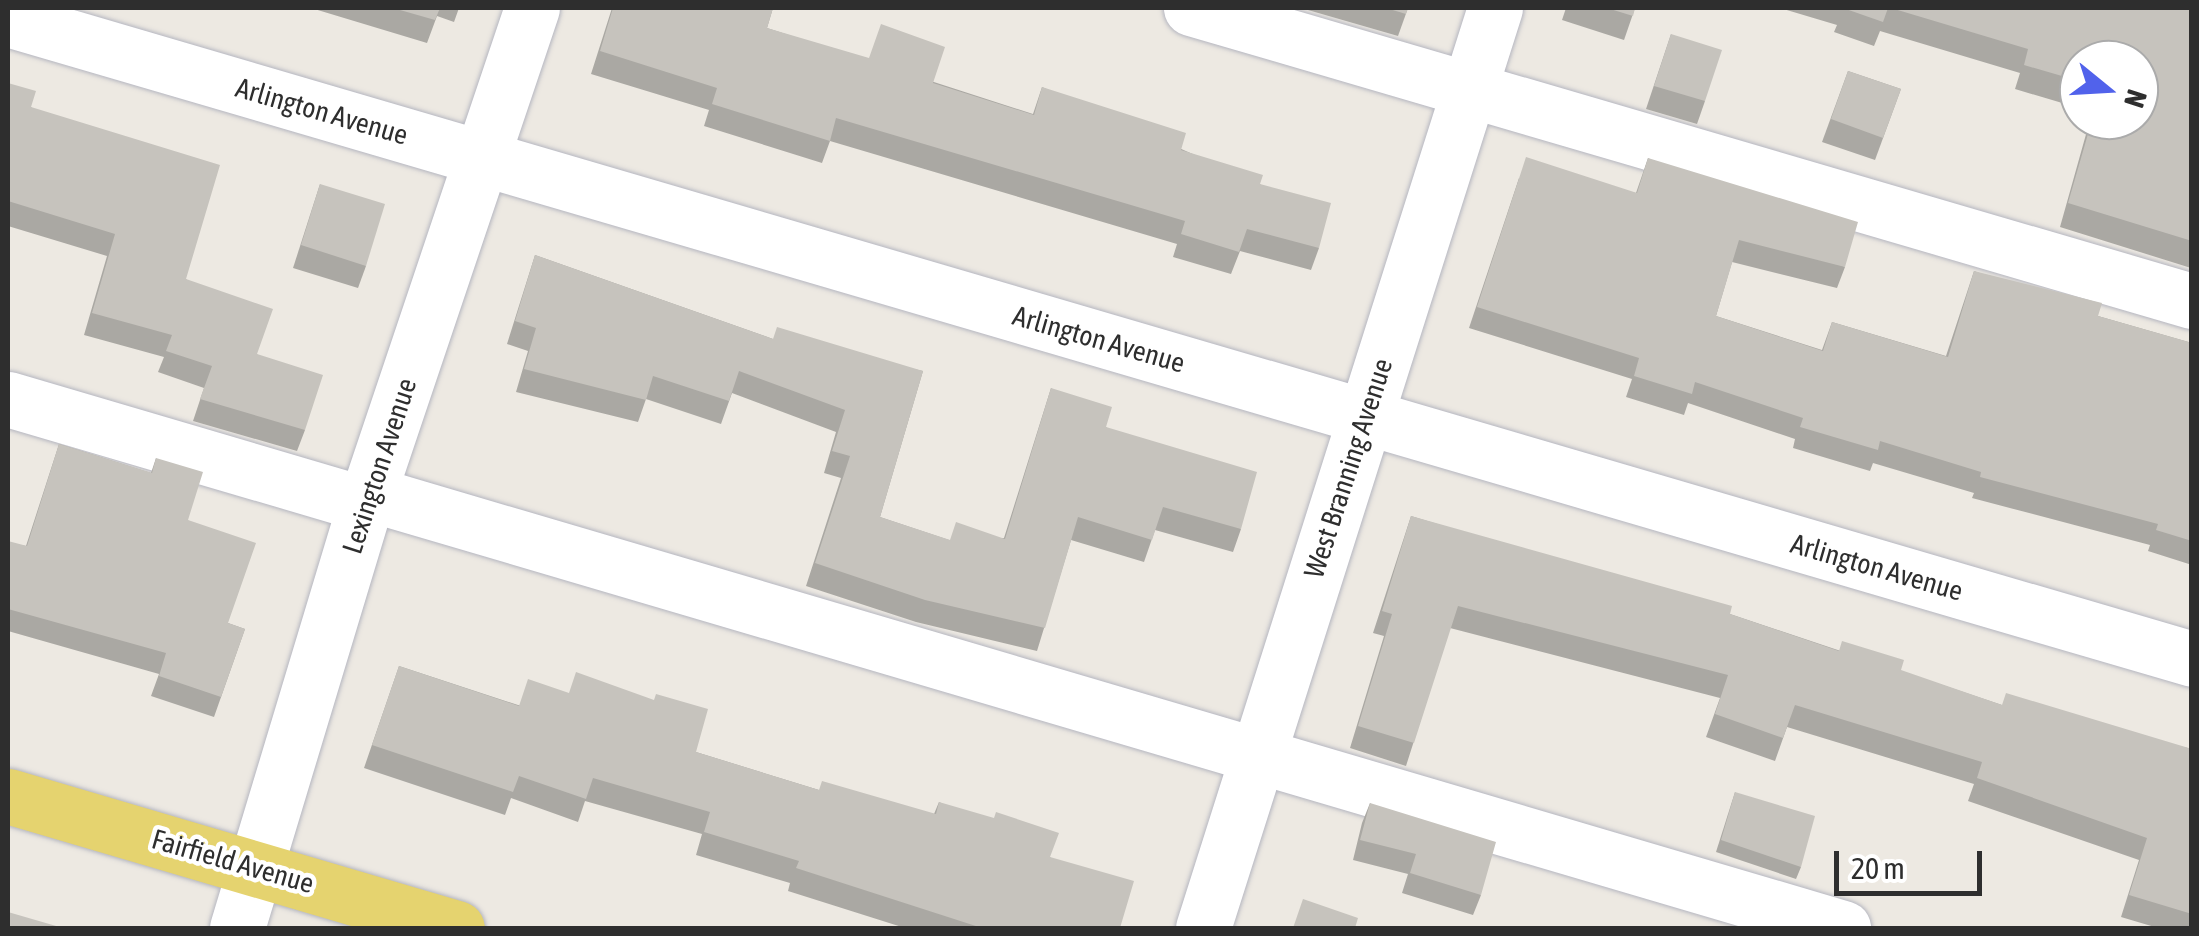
<!DOCTYPE html>
<style>
body{margin:0}
#map{position:relative;width:2199px;height:936px;overflow:hidden;background:#ede9e2;font-family:"Asap Condensed",sans-serif}
div>[style]{position:absolute}
[style*='--x']{left:calc(var(--x)*1px);top:calc(var(--y)*1px);width:calc(var(--w)*1px);rotate:calc(var(--a)*1deg)}
.roads{filter:drop-shadow(0 0 2px #b5b6c0) drop-shadow(0 0 2px #b5b6c0)}
.minor>*{height:55px;margin:-27.5px;padding:0 27.5px;transform-origin:27.5px;border-radius:27.5px;background:#fff}
.major>*{height:55px;margin:-27.5px;padding:0 27.5px;transform-origin:27.5px;border-radius:27.5px;background:#e5d36f}
.wall>*{inset:0;background:#aaa8a3}
.building>*{inset:0;background:#c6c3bd}
span{translate:-50% -50%;white-space:nowrap;text-align:center;line-height:1.15;-webkit-text-stroke:9px #fff;paint-order:stroke}
.street-label{font-size:28px;color:#2e2e2e}
.frame{position:absolute;inset:0;border:10px solid #2e2e2e;pointer-events:none}
.north{position:absolute;left:2059px;top:40px;width:100px;height:100px;box-sizing:border-box;background:#fff;border:2px solid #ababab;border-radius:50%;rotate:108deg;font-size:28px;font-weight:700;line-height:40px;text-align:center;color:#2e2e2e}
.north::after{content:'';display:block;margin:auto;width:35px;height:45px;background:#5162eb;clip-path:polygon(50% 0,100% 100%,50% 72%,0 100%)}
.scale{position:absolute;left:1834px;top:851px;width:148px;height:45px;box-sizing:border-box;border:5px solid #2e2e2e;border-top:0;padding-left:12px;font-size:30px;line-height:35px;white-space:nowrap;color:#2e2e2e;-webkit-text-stroke:8px #fff;paint-order:stroke}
</style>
<div id="map">
<div class="roads">
<div class="minor">
<i style="--x:1191;--y:8;--w:1043;--a:16.32"></i>
<i style="--x:8;--y:19;--w:2276;--a:16.33"></i>
<i style="--x:8;--y:399;--w:372;--a:16.4"></i>
<i style="--x:368;--y:493;--w:1538;--a:16.43"></i>
<i style="--x:237;--y:928;--w:443;--a:-73.2"></i>
<i style="--x:365;--y:504;--w:523;--a:-71.39"></i>
<i style="--x:1203;--y:928;--w:965;--a:-72.39"></i>
</div>
<div class="major">
<i style="--x:8;--y:796;--w:468;--a:16.4"></i>
</div>
</div>
<div class="wall">
<i style="clip-path:polygon(311px 8px,459px 8px,454px 22px,437px 16px,427px 43px)"></i>
<i style="clip-path:polygon(612px 8px,773px 8px,767px 28px,1033px 114px,1042px 87px,1260px 184px,1319px 248px,1311px 270px,1240px 251px,1231px 274px,1173px 257px,1177px 244px,830px 141px,822px 163px,704px 126px,709px 110px,591px 74px)"></i>
<i style="clip-path:polygon(1301px 8px,1408px 8px,1398px 36px)"></i>
<i style="clip-path:polygon(1566px 8px,1635px 8px,1624px 40px,1562px 20px)"></i>
<i style="clip-path:polygon(1780px 8px,2192px 8px,2191px 268px,2060px 227px,2090px 120px,2139px 120px,2079px 60px,2079px 108px,2015px 89px,2020px 73px,1880px 31px,1874px 46px,1834px 32px,1837px 25px)"></i>
<i style="clip-path:polygon(1671px 34px,1705px 101px,1697px 124px,1646px 109px)"></i>
<i style="clip-path:polygon(1848px 71px,1901px 89px,1875px 160px,1822px 142px)"></i>
<i style="clip-path:polygon(8px 83px,31px 107px,186px 279px,257px 354px,305px 430px,297px 451px,193px 421px,204px 388px,158px 372px,164px 357px,84px 335px,107px 256px,8px 226px)"></i>
<i style="clip-path:polygon(1648px 158px,1845px 267px,1837px 288px,1732px 262px,1716px 316px,1822px 350px,1832px 322px,1946px 356px,1974px 271px,2098px 316px,2192px 343px,2192px 565px,2148px 551px,2150px 545px,1972px 498px,1974px 493px,1873px 463px,1870px 471px,1793px 448px,1795px 439px,1688px 403px,1684px 415px,1626px 397px,1632px 379px,1469px 328px,1519px 178px,1636px 193px)"></i>
<i style="clip-path:polygon(320px 184px,366px 266px,358px 288px,293px 268px)"></i>
<i style="clip-path:polygon(535px 255px,773px 339px,923px 371px,880px 517px,949px 540px,1004px 538px,1051px 388px,1106px 427px,1241px 529px,1233px 552px,1155px 530px,1144px 562px,1071px 540px,1037px 651px,916px 622px,806px 586px,841px 478px,824px 473px,836px 432px,732px 393px,721px 424px,646px 399px,638px 422px,516px 392px,528px 351px,507px 344px)"></i>
<i style="clip-path:polygon(59px 444px,151px 473px,156px 458px,188px 520px,228px 623px,245px 629px,214px 717px,151px 696px,159px 674px,8px 631px,8px 543px,26px 546px)"></i>
<i style="clip-path:polygon(1411px 516px,1730px 614px,2002px 705px,2192px 749px,2192px 924px,2190px 928px,2158px 928px,2121px 917px,2139px 860px,1968px 801px,1974px 784px,1787px 727px,1775px 761px,1706px 737px,1720px 698px,1450px 628px,1406px 766px,1350px 748px,1384px 636px,1373px 633px)"></i>
<i style="clip-path:polygon(399px 666px,518px 705px,696px 752px,819px 790px,934px 814px,939px 802px,1050px 857px,1120px 928px,905px 928px,788px 891px,790px 883px,696px 855px,702px 834px,585px 801px,578px 822px,511px 798px,505px 815px,364px 768px)"></i>
<i style="clip-path:polygon(1735px 792px,1801px 867px,1796px 879px,1716px 852px)"></i>
<i style="clip-path:polygon(1370px 803px,1481px 895px,1473px 915px,1402px 893px,1408px 874px,1353px 860px,1362px 823px)"></i>
</div>
<div class="building">
<i style="clip-path:polygon(393px 8px,440px 8px,435px 20px)"></i>
<i style="clip-path:polygon(613px 8px,773px 8px,767px 28px,869px 58px,881px 24px,945px 47px,933px 83px,1034px 115px,1042px 87px,1186px 133px,1181px 150px,1263px 175px,1260px 184px,1331px 203px,1319px 248px,1247px 229px,1239px 252px,1181px 234px,1185px 221px,836px 118px,830px 141px,712px 104px,717px 88px,600px 51px)"></i>
<i style="clip-path:polygon(1386px 8px,1408px 8px,1406px 14px)"></i>
<i style="clip-path:polygon(1607px 8px,1635px 8px,1633px 16px)"></i>
<i style="clip-path:polygon(1843px 8px,1888px 8px,1883px 22px)"></i>
<i style="clip-path:polygon(1891px 8px,2192px 8px,2192px 241px,2068px 203px,2092px 120px,2139px 120px,2139px 60px,2079px 60px,2079px 81px,2024px 65px,2028px 49px)"></i>
<i style="clip-path:polygon(1671px 34px,1722px 50px,1705px 101px,1654px 86px)"></i>
<i style="clip-path:polygon(1848px 71px,1901px 89px,1883px 138px,1831px 119px)"></i>
<i style="clip-path:polygon(8px 83px,36px 91px,31px 107px,220px 165px,186px 279px,273px 309px,257px 354px,323px 375px,305px 430px,200px 399px,212px 366px,166px 351px,172px 335px,92px 313px,115px 234px,8px 201px)"></i>
<i style="clip-path:polygon(1526px 157px,1637px 193px,1648px 158px,1858px 222px,1845px 267px,1739px 240px,1716px 316px,1823px 351px,1832px 322px,1948px 357px,1974px 271px,2102px 303px,2098px 316px,2192px 343px,2192px 541px,2156px 530px,2158px 524px,1980px 477px,1981px 472px,1880px 441px,1878px 450px,1800px 427px,1803px 418px,1695px 382px,1692px 394px,1634px 376px,1639px 358px,1477px 307px)"></i>
<i style="clip-path:polygon(320px 184px,385px 204px,366px 266px,301px 245px)"></i>
<i style="clip-path:polygon(535px 255px,773px 339px,777px 327px,923px 371px,880px 517px,950px 540px,956px 522px,1005px 539px,1051px 388px,1112px 407px,1106px 427px,1257px 472px,1241px 529px,1163px 507px,1152px 540px,1078px 517px,1045px 628px,925px 600px,815px 563px,850px 456px,832px 451px,845px 410px,739px 371px,729px 401px,653px 376px,646px 400px,524px 369px,536px 328px,515px 321px)"></i>
<i style="clip-path:polygon(59px 444px,152px 473px,156px 458px,203px 472px,188px 520px,256px 543px,228px 623px,245px 629px,221px 697px,159px 676px,166px 653px,8px 609px,8px 541px,27px 546px)"></i>
<i style="clip-path:polygon(1411px 516px,1732px 606px,1730px 614px,1839px 651px,1842px 641px,1904px 660px,1901px 670px,2002px 705px,2006px 693px,2192px 749px,2192px 914px,2129px 895px,2147px 838px,1977px 778px,1982px 762px,1795px 705px,1783px 738px,1715px 714px,1728px 675px,1458px 606px,1414px 743px,1358px 726px,1392px 614px,1382px 611px)"></i>
<i style="clip-path:polygon(399px 666px,519px 706px,528px 679px,569px 693px,576px 672px,654px 700px,656px 694px,708px 709px,696px 752px,819px 790px,822px 781px,936px 814px,939px 802px,994px 818px,996px 812px,1059px 833px,1050px 857px,1134px 881px,1120px 928px,982px 928px,796px 868px,799px 861px,704px 832px,710px 812px,593px 778px,586px 799px,519px 776px,513px 792px,372px 745px)"></i>
<i style="clip-path:polygon(1735px 792px,1815px 816px,1801px 867px,1721px 840px)"></i>
<i style="clip-path:polygon(1370px 803px,1496px 842px,1481px 895px,1410px 873px,1416px 854px,1360px 840px)"></i>
<i style="clip-path:polygon(1303px 899px,1358px 918px,1355px 928px,1293px 928px)"></i>
<i style="clip-path:polygon(8px 912px,63px 928px,8px 928px)"></i>
</div>
<div class="street-label">
<span style="left:322px;top:111px;rotate:16deg">Arlington Avenue</span>
<span style="left:1099px;top:339px;rotate:16deg">Arlington Avenue</span>
<span style="left:379px;top:466px;rotate:-72deg">Lexington Avenue</span>
<span style="left:1348px;top:468px;rotate:-72deg">West Branning Avenue</span>
<span style="left:1877px;top:567px;rotate:16deg">Arlington Avenue</span>
<span style="left:233px;top:861px;rotate:16deg">Fairfield Avenue</span>
</div>
<div class="frame"></div>
<div class="north">N</div>
<div class="scale">20 m</div>
</div>
